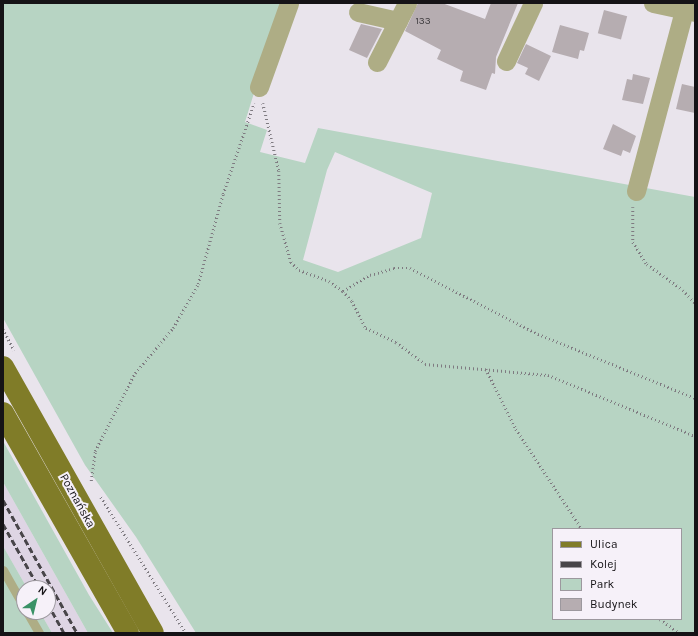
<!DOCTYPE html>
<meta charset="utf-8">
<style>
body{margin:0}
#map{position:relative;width:698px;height:636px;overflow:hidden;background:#e9e4ec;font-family:Karla,sans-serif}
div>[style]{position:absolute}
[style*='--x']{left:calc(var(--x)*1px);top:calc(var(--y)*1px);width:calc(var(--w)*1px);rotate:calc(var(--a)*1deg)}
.built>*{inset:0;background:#ded5e4}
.green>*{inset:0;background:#b7d4c3}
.building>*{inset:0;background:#b6adb1;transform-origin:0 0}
.path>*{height:2.5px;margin-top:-1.25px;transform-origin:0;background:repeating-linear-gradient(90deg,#7f7b81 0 1px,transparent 0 4px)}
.service>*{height:9px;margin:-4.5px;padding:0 4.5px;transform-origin:4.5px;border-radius:4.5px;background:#aead85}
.minor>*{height:19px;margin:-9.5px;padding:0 9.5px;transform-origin:9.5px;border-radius:9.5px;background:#aead85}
.primary>*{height:22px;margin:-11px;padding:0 11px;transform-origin:11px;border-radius:11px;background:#807c28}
.rail>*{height:3px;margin-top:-1.5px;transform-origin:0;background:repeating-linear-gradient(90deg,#484549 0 6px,transparent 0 9px)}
span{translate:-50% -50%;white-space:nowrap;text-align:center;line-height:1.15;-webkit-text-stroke:4px #f6f1f9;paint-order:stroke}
.number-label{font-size:10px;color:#3d3a3d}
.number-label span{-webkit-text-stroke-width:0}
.street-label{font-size:12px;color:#151316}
.frame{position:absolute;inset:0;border:4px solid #151316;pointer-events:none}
.legend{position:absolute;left:552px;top:528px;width:130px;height:92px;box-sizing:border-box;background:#f6f1f9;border:1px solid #9c989e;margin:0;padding:5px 7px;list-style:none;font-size:12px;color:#151316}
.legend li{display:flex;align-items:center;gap:8px;height:20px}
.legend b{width:20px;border:1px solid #9c989e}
.north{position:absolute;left:16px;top:580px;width:40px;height:40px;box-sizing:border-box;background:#f6f1f9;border:1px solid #9c989e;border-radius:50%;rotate:35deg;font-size:11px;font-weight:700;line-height:16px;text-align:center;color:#151316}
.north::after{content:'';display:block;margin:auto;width:14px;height:18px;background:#3a9267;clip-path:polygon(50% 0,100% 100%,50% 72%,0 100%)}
</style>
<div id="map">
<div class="built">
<div style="clip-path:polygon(3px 482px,88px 633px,52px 633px,40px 612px,48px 612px,48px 588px,27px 588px,3px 546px)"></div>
</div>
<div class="green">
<div style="clip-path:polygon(evenodd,3px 3px,282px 3px,245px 122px,267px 130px,260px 152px,305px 163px,318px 128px,695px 197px,695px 633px,196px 633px,136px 537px,85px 465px,3px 318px,3px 3px,335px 152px,432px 193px,421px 238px,338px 272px,303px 260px,327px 170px,335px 152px,3px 3px,553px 529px,681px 529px,681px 619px,553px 619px,553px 529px)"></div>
<div style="clip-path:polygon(3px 441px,89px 595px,113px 633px,88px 633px,3px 482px)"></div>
<div style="clip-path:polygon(3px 546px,27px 588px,24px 588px,24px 612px,40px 612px,52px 633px,3px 633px)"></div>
</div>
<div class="building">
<div style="clip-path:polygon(418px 3px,442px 3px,485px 19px,491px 3px,518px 3px,496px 57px,495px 74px,492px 73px,486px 90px,460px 81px,463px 71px,437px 59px,441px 50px,405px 31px)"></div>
<div style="left:604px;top:10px;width:24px;height:24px;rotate:15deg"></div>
<div style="clip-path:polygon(361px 24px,382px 29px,367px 58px,349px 50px)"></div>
<div style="clip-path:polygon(560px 25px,589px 33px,584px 51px,580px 50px,578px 59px,552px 52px)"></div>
<div style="clip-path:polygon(526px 44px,551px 56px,539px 81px,525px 74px,528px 68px,517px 63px)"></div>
<div style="clip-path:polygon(633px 74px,650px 78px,643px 104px,622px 100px,627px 79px,632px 80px)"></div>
<div style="clip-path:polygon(682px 84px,695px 87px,695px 113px,676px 109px)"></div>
<div style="clip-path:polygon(613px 124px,636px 136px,630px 153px,623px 150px,621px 156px,603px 149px)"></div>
</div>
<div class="path">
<div style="--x:263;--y:103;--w:70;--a:76.8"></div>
<div style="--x:279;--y:171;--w:52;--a:88.9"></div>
<div style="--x:280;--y:223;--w:41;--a:74.2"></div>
<div style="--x:291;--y:262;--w:11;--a:45"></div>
<div style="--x:299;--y:270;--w:32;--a:20"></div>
<div style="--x:329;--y:281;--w:17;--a:36"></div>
<div style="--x:343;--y:291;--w:13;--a:48"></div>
<div style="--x:352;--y:301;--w:30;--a:63"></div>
<div style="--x:366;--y:328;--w:33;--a:25"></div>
<div style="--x:396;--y:342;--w:36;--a:37"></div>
<div style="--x:425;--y:364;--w:123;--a:5.1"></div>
<div style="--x:548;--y:375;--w:159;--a:22.5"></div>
<div style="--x:633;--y:207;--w:35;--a:90"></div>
<div style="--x:633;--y:242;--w:26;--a:58"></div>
<div style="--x:647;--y:264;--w:44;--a:35.8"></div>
<div style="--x:683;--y:290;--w:18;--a:47"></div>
<div style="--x:343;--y:291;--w:31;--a:-31"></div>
<div style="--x:370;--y:275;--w:25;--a:-16"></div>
<div style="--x:394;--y:268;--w:16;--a:0"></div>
<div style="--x:410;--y:268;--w:144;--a:27.3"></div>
<div style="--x:538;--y:334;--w:170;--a:22.2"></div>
<div style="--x:3;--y:329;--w:24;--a:62"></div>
<div style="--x:486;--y:369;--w:67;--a:63.4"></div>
<div style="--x:516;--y:429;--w:120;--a:56.6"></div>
<div style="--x:91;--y:481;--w:30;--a:-82"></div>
<div style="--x:95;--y:451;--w:88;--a:-62.9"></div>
<div style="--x:135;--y:373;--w:59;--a:-49.8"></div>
<div style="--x:173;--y:328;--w:51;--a:-60.4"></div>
<div style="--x:198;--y:284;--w:93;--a:-74.5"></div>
<div style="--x:223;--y:194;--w:96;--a:-71.2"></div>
<div style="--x:101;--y:497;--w:160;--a:58"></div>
<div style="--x:660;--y:619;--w:24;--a:36"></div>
</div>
<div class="service">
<div style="--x:3;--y:570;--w:43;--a:60.4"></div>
<div style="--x:27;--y:612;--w:24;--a:60"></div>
</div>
<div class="minor">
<div style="--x:653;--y:3;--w:43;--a:12.1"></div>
<div style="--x:358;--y:12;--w:41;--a:12.7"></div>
<div style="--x:506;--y:61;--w:64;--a:-65"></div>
<div style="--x:377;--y:62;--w:66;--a:-63"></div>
<div style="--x:259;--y:87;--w:89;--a:-70.3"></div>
<div style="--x:636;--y:191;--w:187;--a:-75.1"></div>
</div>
<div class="primary">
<div style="--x:3;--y:367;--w:305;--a:60.6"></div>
<div style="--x:3;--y:413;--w:253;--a:60.4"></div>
</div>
<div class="rail">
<div style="--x:3;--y:500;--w:152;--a:60.9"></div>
<div style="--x:3;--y:524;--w:73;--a:60.6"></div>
<div style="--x:48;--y:604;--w:33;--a:61"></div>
</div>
<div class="number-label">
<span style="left:423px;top:22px">133</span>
</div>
<div class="street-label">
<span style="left:77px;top:501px;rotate:61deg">Poznańska</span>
</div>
<div class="frame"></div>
<ul class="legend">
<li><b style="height:5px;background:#807c28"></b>Ulica</li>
<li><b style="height:5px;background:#484549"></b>Kolej</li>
<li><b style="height:11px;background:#b7d4c3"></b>Park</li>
<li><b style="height:11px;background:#b6adb1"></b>Budynek</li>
</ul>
<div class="north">N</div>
</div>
